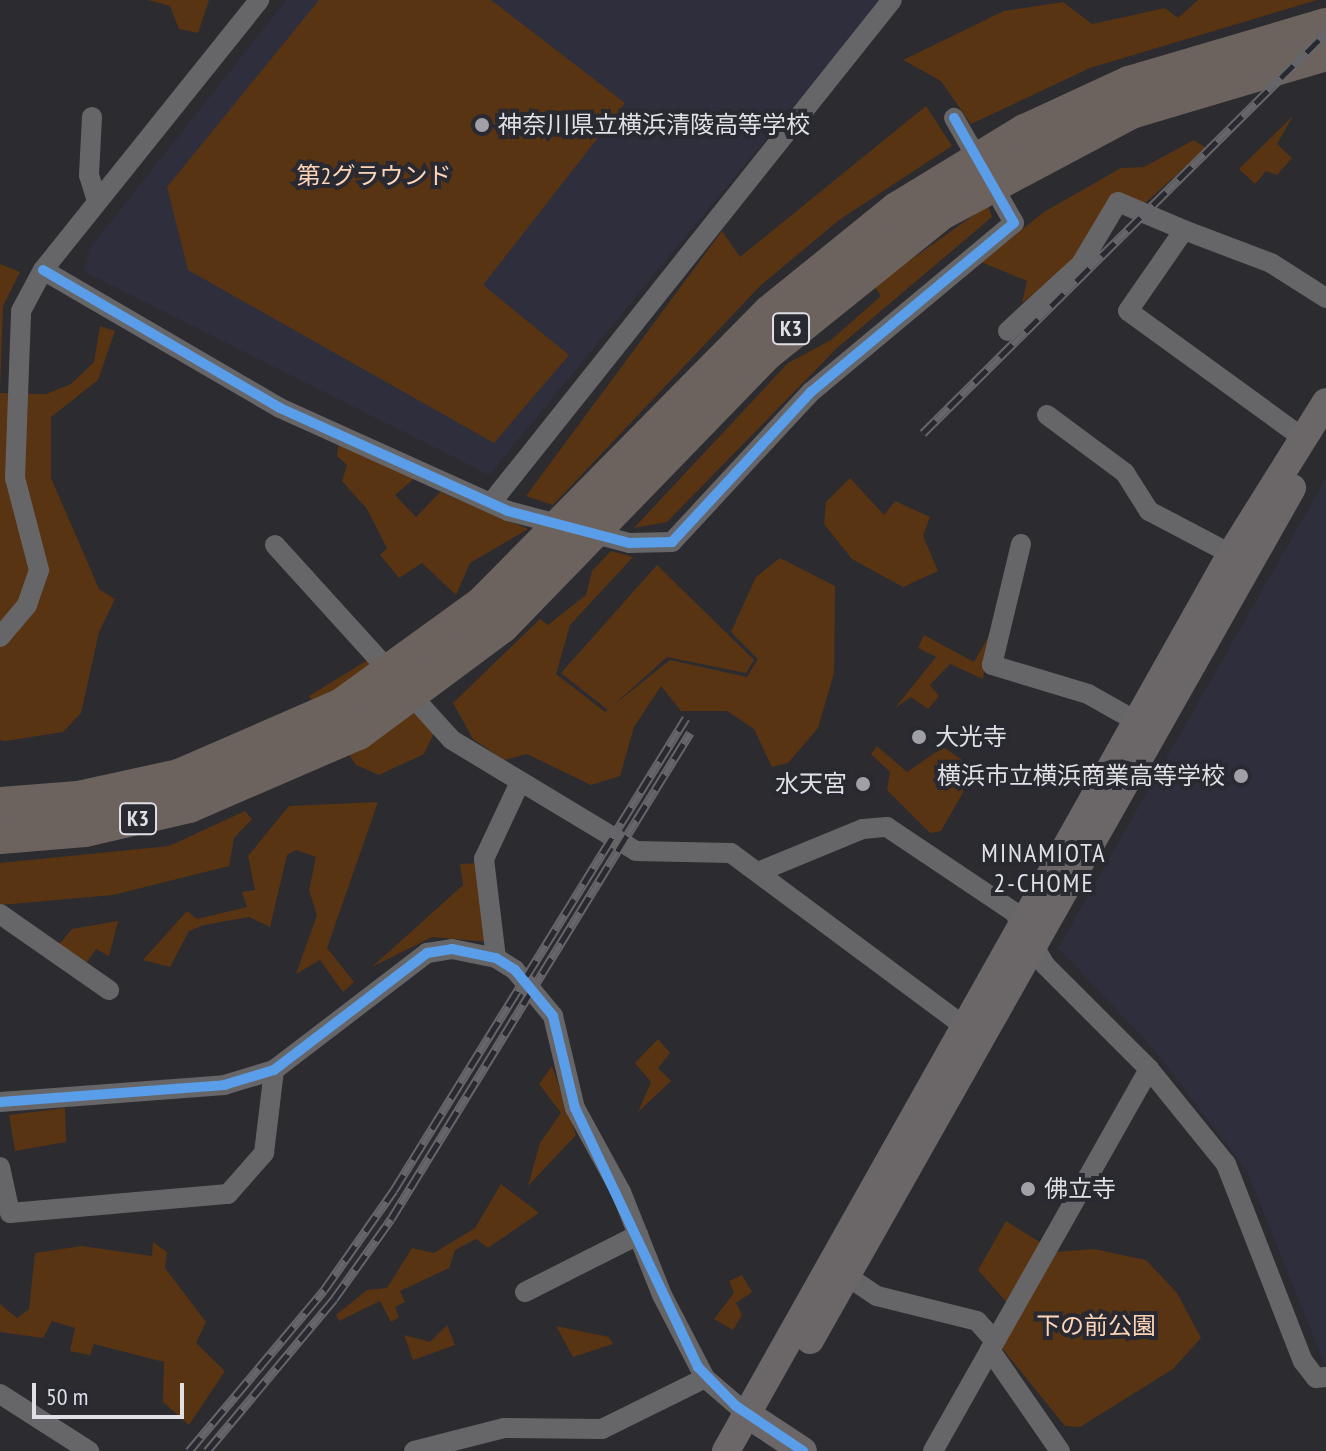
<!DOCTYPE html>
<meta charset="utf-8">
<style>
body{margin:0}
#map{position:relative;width:1326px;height:1451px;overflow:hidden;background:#2b2b30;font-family:"PT Sans Narrow","Noto Sans JP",sans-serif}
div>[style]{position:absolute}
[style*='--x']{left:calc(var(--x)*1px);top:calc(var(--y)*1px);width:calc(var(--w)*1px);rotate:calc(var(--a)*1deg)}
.built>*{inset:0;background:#2e2e3c}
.green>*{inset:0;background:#593413}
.street>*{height:20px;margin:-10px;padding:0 10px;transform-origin:10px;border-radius:10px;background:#666669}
.secondary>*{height:28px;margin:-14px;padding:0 14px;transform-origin:14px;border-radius:14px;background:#6b6769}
.highway>*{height:36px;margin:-18px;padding:0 18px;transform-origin:18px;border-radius:18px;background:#6c635f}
.rail>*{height:9px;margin-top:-4.5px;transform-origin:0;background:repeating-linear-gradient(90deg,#292932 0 18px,#66666a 0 36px);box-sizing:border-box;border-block:2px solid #66666a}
.cycleway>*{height:10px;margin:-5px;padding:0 5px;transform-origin:5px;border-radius:5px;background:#5a9eea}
.dots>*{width:22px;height:22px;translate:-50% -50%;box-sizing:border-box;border:4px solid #292932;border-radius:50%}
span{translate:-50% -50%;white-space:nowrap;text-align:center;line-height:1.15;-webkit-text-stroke:8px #292932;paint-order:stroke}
.shield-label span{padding:2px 6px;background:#292932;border:2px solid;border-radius:6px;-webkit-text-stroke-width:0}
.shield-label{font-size:22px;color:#dfdfe5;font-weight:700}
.poi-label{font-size:24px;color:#dfdfe5}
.left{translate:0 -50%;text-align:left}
.right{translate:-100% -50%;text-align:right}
.park-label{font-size:24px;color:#fcd5b8}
.neighbourhood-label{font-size:26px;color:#dfdfe5;letter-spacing:2px}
.scale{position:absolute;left:32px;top:1383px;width:152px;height:36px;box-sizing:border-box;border:4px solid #dfdfe5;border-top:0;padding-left:10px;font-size:24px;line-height:28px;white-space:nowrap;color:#dfdfe5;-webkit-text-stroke:6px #292932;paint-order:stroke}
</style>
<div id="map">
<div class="built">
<div style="clip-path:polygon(286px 0,881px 0,489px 475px,85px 272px,89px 249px)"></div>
<div style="clip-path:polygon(1326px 478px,1326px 1368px,1247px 1171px,1155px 1051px,1058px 948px)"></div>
</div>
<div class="green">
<div style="clip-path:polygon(148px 0,209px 0,198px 33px,179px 29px,170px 6px)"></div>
<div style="clip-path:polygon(319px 0,491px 0,625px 103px,483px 285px,569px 355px,494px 443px,188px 270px,167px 187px)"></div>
<div style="clip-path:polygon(1198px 0,1317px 0,1090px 68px,971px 124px,941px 81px,903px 60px,1004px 11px,1063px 2px,1092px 24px,1165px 8px,1178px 18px)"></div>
<div style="clip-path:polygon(926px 106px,952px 146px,839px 220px,760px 286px,553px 505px,526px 496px,722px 231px,740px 257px)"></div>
<div style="clip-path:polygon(1293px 116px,1277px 144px,1292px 158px,1277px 175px,1266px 171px,1255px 184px,1239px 169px)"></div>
<div style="clip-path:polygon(1194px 140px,1206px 148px,1143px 205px,1124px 196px,1075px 261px,1022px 303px,1027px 281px,981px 262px,1044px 212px,1121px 168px,1144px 167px)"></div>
<div style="clip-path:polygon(988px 205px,992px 217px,837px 348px,667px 522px,634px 528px,788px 363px,831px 340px,881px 296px,874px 286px)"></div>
<div style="clip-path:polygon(0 264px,20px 272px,3px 306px,0 393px,46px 394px,71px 384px,94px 362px,100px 326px,115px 331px,98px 380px,51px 417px,51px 478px,99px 589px,115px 599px,99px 632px,81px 713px,63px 732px,5px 741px,0 740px)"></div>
<div style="clip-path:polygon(339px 440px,417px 476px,395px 495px,416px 517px,440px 492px,528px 529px,470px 563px,456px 595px,422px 563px,399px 578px,380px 555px,387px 548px,367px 509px,342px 481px,347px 465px,337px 456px)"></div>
<div style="clip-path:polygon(850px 478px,884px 515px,895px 501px,930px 517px,923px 536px,938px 571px,903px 587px,852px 559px,824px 524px,826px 502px)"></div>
<div style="clip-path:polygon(611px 551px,633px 557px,570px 625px,556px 674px,605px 712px,670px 660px,747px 677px,758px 659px,731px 632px,756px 577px,780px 558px,835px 586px,834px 673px,818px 728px,788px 763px,772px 767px,754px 729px,727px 711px,681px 711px,661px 686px,634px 727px,620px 776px,591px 785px,527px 754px,504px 760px,473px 739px,453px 703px,540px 619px,548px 625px,586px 595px,592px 571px)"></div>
<div style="clip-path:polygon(657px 565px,754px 660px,746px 673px,667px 657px,608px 710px,561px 673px)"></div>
<div style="clip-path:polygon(990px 634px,983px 679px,950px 664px,930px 685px,939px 696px,928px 709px,911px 697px,895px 708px,936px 657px,918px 648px,924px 635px,974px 662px)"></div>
<div style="clip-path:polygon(371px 658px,435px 731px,424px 754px,379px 775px,356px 765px,309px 696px)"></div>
<div style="clip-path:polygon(877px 746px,907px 772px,943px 747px,964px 761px,969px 782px,941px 831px,930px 833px,887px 790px,890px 772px,871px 754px)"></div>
<div style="clip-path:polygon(378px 802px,327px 948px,354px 982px,343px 992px,320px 960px,296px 974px,317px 915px,309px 890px,316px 857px,296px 850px,287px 855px,270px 927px,249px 917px,204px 925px,189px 931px,170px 967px,143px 960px,187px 911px,197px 919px,247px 907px,242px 892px,255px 890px,248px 856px,289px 806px)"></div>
<div style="clip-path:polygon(245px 811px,252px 819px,234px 838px,229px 866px,113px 895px,0 905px,0 863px,169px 846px)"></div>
<div style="clip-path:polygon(478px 863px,489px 942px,432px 937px,372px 967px,463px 885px,460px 864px)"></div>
<div style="clip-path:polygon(118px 921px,109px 956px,96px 949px,85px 965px,57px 947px,72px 929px)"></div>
<div style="clip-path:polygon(658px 1039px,670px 1053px,658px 1068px,671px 1081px,638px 1112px,651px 1082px,635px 1063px)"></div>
<div style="clip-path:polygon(552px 1066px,576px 1135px,528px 1186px,540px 1143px,561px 1113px,539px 1084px)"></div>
<div style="clip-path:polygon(65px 1108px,66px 1142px,15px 1151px,9px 1115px)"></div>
<div style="clip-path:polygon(501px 1184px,539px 1213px,488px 1248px,476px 1239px,455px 1250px,449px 1268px,400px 1291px,405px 1302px,395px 1307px,399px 1317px,391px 1322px,380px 1301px,339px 1321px,336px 1315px,367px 1290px,387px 1288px,412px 1248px,434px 1253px,475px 1228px)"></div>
<div style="clip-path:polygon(1006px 1221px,1056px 1252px,1094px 1249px,1146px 1260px,1177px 1293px,1201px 1338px,1173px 1369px,1080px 1427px,1065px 1426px,1001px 1347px,1020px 1317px,978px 1270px)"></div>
<div style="clip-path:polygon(153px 1242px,167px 1252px,165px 1268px,206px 1322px,196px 1343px,225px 1371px,189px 1425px,163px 1402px,164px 1362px,94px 1344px,90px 1355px,70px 1351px,75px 1328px,52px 1321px,43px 1338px,0 1332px,0 1304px,17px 1318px,29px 1309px,35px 1253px,82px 1246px,152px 1256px)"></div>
<div style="clip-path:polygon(742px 1275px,752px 1292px,736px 1303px,742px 1315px,733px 1330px,714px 1319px,734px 1293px,729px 1281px)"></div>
<div style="clip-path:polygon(447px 1325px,455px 1345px,413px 1360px,404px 1335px,430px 1342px)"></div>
<div style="clip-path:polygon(556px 1326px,609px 1337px,613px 1344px,573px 1357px)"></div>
</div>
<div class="street">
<div style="--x:92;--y:117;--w:58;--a:93"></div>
<div style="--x:89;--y:175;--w:28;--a:73"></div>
<div style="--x:43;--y:270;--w:274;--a:30.2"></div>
<div style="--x:280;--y:408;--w:250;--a:24.3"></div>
<div style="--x:508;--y:511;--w:125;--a:14.8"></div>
<div style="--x:629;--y:543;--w:43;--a:-1.3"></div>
<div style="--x:672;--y:542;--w:205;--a:-47.2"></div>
<div style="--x:811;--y:392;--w:264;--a:-39.8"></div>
<div style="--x:1014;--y:223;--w:121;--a:-119.7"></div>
<div style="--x:1008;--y:331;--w:99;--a:-42.5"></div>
<div style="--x:1081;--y:264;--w:72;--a:-59.2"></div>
<div style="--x:1118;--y:202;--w:72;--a:23"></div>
<div style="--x:1047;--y:415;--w:97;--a:36.6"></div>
<div style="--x:1125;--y:473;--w:45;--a:57.7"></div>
<div style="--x:1149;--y:511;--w:93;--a:27.7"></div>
<div style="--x:1303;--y:438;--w:216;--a:-144"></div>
<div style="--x:1128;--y:311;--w:98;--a:-55.3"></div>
<div style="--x:1184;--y:230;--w:93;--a:20.8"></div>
<div style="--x:1271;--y:263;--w:65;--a:32.5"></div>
<div style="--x:491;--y:503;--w:643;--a:-51.44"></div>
<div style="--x:1021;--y:544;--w:124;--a:103.5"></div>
<div style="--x:992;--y:665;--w:100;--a:16.8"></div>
<div style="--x:1088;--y:694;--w:55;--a:29.4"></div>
<div style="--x:275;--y:545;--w:263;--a:47.8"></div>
<div style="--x:452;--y:740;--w:215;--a:31.1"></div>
<div style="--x:636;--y:851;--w:95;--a:1.2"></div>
<div style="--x:731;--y:853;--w:290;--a:36.6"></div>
<div style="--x:0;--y:637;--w:42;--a:-49.8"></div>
<div style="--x:27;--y:605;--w:37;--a:-71"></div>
<div style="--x:39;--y:570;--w:95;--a:-104.6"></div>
<div style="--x:15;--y:478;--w:167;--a:-87.9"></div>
<div style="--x:21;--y:311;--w:47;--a:-61.8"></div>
<div style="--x:43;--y:270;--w:346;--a:-51.3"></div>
<div style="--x:758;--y:872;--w:113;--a:-22.3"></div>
<div style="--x:863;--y:829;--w:24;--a:-5"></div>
<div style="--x:887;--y:827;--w:153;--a:33.8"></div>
<div style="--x:1014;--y:912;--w:61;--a:59.7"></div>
<div style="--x:1045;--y:965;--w:147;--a:45"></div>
<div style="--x:1149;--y:1069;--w:122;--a:51"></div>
<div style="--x:1226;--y:1164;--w:212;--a:68.7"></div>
<div style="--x:1303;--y:1361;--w:21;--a:53"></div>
<div style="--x:1316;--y:1378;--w:10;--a:-6"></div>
<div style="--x:0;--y:914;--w:133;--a:34.9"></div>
<div style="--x:496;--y:958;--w:100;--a:-96.9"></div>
<div style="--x:484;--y:859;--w:85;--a:-64.9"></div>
<div style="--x:0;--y:1102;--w:225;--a:-4.3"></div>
<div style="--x:224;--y:1085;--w:52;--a:-16.7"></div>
<div style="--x:274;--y:1070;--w:193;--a:-37.4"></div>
<div style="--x:427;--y:953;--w:25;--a:-9"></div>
<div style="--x:452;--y:949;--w:45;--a:11.6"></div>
<div style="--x:496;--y:958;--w:22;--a:32"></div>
<div style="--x:515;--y:970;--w:60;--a:50.4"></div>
<div style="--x:553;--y:1016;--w:95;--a:76.6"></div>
<div style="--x:575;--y:1108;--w:96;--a:61.3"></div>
<div style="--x:621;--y:1192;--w:111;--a:68.3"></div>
<div style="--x:662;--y:1295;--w:93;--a:62.6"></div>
<div style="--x:705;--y:1378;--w:55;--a:40.6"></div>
<div style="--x:0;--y:1167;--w:47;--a:77.7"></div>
<div style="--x:10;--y:1213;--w:219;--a:-5"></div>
<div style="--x:228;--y:1194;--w:55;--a:-48.7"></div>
<div style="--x:264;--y:1153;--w:84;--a:-83.1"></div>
<div style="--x:847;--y:1276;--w:36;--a:34"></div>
<div style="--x:877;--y:1296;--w:103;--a:14"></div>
<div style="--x:977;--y:1321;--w:27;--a:48"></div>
<div style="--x:525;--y:1292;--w:127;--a:-26.8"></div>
<div style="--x:990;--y:1350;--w:123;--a:55.3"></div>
<div style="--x:0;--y:1394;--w:106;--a:32.6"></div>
<div style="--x:414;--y:1451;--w:93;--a:-14.3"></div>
<div style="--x:504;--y:1428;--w:98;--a:0.6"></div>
<div style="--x:602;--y:1429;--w:115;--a:-26.3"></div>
<div style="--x:933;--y:1451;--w:439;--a:-60.5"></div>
</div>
<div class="secondary">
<div style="--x:810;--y:1340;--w:979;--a:-60.5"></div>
<div style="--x:747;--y:1414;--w:67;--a:33.5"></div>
<div style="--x:726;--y:1451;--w:1029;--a:-60.62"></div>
<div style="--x:1231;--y:554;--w:179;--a:-58"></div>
</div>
<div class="highway">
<div style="--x:0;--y:805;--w:78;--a:-4.4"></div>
<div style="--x:78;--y:799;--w:103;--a:-12.3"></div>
<div style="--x:179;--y:777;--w:178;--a:-23.5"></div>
<div style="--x:342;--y:706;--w:174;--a:-35.9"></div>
<div style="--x:483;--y:604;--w:409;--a:-45.4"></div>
<div style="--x:770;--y:313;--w:164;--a:-39"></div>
<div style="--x:897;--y:210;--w:150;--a:-31.4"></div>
<div style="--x:1025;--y:132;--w:115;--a:-24.8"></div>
<div style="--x:1129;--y:84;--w:205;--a:-16.4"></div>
<div style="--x:0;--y:836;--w:85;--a:-4.7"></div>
<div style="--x:85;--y:829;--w:107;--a:-13"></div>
<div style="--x:189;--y:805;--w:184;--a:-23.4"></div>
<div style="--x:358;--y:732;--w:179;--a:-36.6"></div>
<div style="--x:502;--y:625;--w:380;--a:-45.9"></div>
<div style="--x:767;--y:352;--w:223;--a:-38.8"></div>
<div style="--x:941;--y:212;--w:215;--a:-28"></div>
<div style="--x:1131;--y:111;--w:203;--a:-16.6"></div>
</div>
<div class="rail">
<div style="--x:923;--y:433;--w:568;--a:-44.79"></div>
<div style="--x:189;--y:1451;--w:210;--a:-50"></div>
<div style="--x:324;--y:1290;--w:122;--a:-55"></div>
<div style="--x:394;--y:1190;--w:555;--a:-58.26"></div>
<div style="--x:207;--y:1451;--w:198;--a:-50.1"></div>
<div style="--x:334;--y:1299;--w:98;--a:-54.5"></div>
<div style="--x:391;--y:1219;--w:571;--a:-58.4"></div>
</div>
<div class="cycleway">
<div style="--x:43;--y:270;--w:274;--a:30.2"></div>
<div style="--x:280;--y:408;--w:250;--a:24.3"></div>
<div style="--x:508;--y:511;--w:125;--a:14.8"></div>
<div style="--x:629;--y:543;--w:43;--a:-1.3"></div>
<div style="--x:672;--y:542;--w:205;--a:-47.2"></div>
<div style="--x:811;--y:392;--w:264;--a:-39.8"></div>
<div style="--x:1014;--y:223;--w:121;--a:-119.7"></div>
<div style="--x:0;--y:1102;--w:225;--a:-4.3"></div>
<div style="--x:224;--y:1085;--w:52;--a:-16.7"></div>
<div style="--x:274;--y:1070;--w:193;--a:-37.4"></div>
<div style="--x:427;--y:953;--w:25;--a:-9"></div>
<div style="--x:452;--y:949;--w:45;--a:11.6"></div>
<div style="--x:496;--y:958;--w:22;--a:32"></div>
<div style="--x:515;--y:970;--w:60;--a:50.4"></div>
<div style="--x:553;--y:1016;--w:95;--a:76.6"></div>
<div style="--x:575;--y:1108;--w:287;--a:64.6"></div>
<div style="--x:698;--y:1367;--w:54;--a:45.7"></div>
<div style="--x:736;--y:1406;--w:81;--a:33.9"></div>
</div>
<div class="dots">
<div style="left:482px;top:125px;background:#a0a0a6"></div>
<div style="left:919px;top:737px;background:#a0a0a6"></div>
<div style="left:1241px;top:776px;background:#a0a0a6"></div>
<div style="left:863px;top:784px;background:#a0a0a6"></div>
<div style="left:1028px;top:1189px;background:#a0a0a6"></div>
</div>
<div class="shield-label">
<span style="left:791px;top:329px">K3</span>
<span style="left:138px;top:819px">K3</span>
</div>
<div class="poi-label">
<span class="left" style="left:498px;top:125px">神奈川県立横浜清陵高等学校</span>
<span class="left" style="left:935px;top:737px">大光寺</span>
<span class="right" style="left:1225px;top:776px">横浜市立横浜商業高等学校</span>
<span class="right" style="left:847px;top:784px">水天宮</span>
<span class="left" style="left:1044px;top:1189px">佛立寺</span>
</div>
<div class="park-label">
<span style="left:374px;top:176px">第2グラウンド</span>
<span style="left:1096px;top:1326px">下の前公園</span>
</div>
<div class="neighbourhood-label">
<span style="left:1044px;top:868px">MINAMIOTA<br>2-CHOME</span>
</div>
<div class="scale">50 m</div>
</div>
